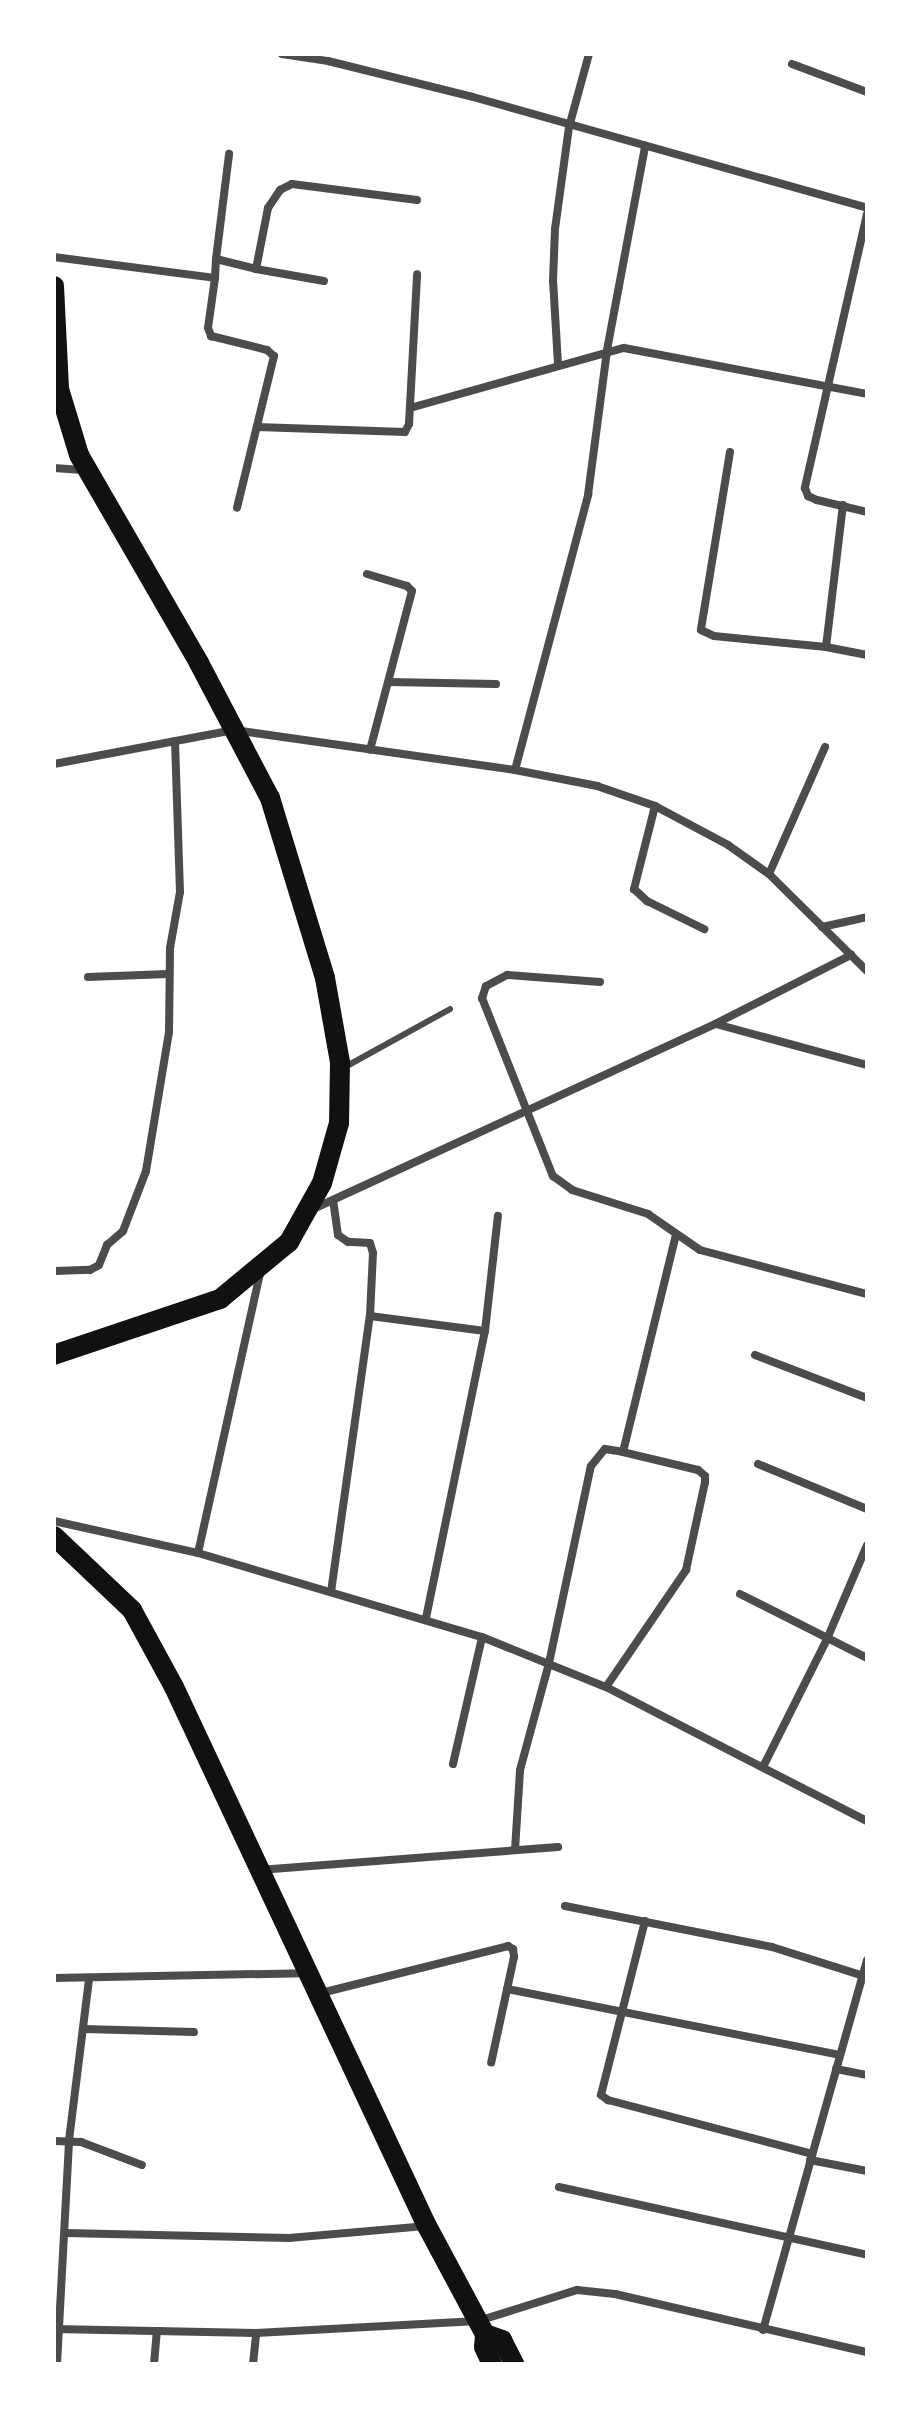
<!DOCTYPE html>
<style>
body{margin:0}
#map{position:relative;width:921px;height:2418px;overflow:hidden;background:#fff;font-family:Overpass,sans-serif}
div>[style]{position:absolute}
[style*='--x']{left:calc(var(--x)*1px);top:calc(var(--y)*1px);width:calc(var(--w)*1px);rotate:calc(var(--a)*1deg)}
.service>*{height:6px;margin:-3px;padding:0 3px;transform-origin:3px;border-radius:3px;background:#4c4c4c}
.minor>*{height:8px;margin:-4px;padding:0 4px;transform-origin:4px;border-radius:4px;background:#4c4c4c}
.trunk>*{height:20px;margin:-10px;padding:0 10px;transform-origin:10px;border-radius:10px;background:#111}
span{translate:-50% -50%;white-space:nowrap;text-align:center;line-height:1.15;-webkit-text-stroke:6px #fff;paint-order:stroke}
.frame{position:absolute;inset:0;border:56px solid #fff;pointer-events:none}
</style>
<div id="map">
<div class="service">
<div style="--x:345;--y:1067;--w:120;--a:-28.9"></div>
</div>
<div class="minor">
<div style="--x:282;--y:54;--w:47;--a:8.7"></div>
<div style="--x:328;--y:61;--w:149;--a:13.9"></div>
<div style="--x:473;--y:97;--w:409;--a:15.7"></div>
<div style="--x:792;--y:64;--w:80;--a:20.5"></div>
<div style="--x:867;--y:214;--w:281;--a:102.8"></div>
<div style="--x:805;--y:488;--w:9;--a:69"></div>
<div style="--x:808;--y:496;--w:10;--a:24"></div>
<div style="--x:817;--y:500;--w:51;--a:13.5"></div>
<div style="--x:54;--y:257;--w:162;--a:7.4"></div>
<div style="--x:215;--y:278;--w:19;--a:-87"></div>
<div style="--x:216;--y:259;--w:41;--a:14"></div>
<div style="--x:256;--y:269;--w:62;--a:-78.9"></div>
<div style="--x:268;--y:208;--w:22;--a:-56"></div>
<div style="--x:280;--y:190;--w:13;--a:-27"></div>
<div style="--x:292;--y:184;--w:126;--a:7.3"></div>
<div style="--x:216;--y:259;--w:106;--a:-82.9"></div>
<div style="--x:256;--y:269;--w:69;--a:10"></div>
<div style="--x:215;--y:278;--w:50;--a:98"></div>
<div style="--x:208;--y:328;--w:9;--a:69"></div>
<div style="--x:211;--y:336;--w:58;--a:14"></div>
<div style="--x:267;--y:350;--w:9;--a:41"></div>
<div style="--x:274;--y:356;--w:156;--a:103.7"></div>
<div style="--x:558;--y:364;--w:83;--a:-93.4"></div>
<div style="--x:553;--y:281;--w:52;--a:-87.8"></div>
<div style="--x:555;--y:229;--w:103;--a:-82.2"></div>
<div style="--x:569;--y:127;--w:76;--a:-74.7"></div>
<div style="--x:410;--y:408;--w:222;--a:-15.7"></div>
<div style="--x:624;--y:348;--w:247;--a:10.7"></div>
<div style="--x:257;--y:427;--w:148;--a:1.9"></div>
<div style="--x:405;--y:432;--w:9;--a:-63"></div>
<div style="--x:409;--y:424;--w:150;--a:-86.9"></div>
<div style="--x:730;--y:452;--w:180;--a:99.3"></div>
<div style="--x:701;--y:630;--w:14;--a:25"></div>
<div style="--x:714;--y:636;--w:113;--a:5.6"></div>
<div style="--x:826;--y:647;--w:42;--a:11"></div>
<div style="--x:54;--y:468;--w:31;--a:4"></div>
<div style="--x:367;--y:574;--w:42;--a:16.7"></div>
<div style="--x:407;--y:586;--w:7;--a:45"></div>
<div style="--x:412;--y:591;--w:164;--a:104.8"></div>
<div style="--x:826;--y:647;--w:143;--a:-83.2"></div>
<div style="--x:389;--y:682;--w:107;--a:1.1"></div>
<div style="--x:54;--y:764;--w:183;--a:-10.7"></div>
<div style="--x:234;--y:730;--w:284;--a:8.1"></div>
<div style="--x:515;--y:770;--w:84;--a:11"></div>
<div style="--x:597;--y:786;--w:61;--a:19"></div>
<div style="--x:655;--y:806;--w:83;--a:28.1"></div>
<div style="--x:728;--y:845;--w:50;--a:35.3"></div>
<div style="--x:769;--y:874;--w:138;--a:44.7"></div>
<div style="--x:515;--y:770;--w:285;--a:-75.1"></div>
<div style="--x:588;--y:495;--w:146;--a:-82.5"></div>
<div style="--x:607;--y:350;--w:208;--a:-79.4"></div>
<div style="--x:655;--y:806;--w:86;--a:104.2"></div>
<div style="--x:634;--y:889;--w:18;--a:43"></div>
<div style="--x:647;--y:901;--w:64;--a:26.2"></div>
<div style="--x:769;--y:874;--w:139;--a:-66.2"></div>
<div style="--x:822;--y:927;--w:46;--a:-12.5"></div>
<div style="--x:88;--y:977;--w:80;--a:-2.1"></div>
<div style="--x:600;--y:982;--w:93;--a:-175.7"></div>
<div style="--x:507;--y:975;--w:24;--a:152"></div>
<div style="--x:486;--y:986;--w:13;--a:108"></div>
<div style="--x:482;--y:998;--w:192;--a:68.3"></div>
<div style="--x:553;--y:1176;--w:24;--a:36"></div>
<div style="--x:572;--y:1190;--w:80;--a:17.5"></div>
<div style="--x:648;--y:1214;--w:63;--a:34.7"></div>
<div style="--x:700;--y:1250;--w:173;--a:14.8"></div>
<div style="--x:716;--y:1024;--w:156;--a:15.2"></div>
<div style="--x:313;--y:1209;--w:443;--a:-24.7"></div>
<div style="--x:715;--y:1024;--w:153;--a:-26.9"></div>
<div style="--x:54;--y:1271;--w:36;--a:-2"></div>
<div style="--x:90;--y:1270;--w:10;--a:-29"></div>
<div style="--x:99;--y:1265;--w:22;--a:-68"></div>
<div style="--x:107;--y:1245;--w:21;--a:-41"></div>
<div style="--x:123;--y:1231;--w:64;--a:-69"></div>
<div style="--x:146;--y:1171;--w:141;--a:-80.6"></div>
<div style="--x:169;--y:1032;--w:84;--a:-89.3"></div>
<div style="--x:170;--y:948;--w:57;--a:-79.9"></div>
<div style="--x:180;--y:892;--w:151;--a:-91.9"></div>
<div style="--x:370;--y:1316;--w:116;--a:7.4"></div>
<div style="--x:755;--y:1355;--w:120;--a:21"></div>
<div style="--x:758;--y:1464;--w:118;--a:22.4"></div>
<div style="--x:54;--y:1521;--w:148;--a:12.5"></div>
<div style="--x:198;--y:1553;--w:296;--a:16.5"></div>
<div style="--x:482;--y:1637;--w:134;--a:22"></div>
<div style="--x:606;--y:1687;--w:293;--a:27.2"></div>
<div style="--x:198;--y:1553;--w:287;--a:-77.5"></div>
<div style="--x:331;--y:1592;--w:279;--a:-82"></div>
<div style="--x:370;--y:1316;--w:63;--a:-87.3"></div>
<div style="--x:373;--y:1253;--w:10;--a:-107"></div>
<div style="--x:370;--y:1243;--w:22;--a:-177"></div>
<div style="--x:348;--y:1242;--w:12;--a:-145"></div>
<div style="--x:338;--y:1235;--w:35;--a:-98"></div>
<div style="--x:740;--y:1594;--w:142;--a:26.7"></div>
<div style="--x:426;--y:1618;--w:293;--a:-78.4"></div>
<div style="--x:485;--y:1331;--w:116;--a:-83.6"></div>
<div style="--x:606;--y:1687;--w:142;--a:-55.6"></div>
<div style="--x:686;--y:1570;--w:90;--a:-77.8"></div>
<div style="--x:705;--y:1482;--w:6;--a:-90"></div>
<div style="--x:705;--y:1476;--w:9;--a:-139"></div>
<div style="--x:698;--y:1470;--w:77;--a:-166.5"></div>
<div style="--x:453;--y:1764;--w:130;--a:-77.1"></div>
<div style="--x:763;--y:1767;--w:143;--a:-63.4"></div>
<div style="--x:827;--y:1639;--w:102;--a:-66.9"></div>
<div style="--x:515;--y:1850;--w:80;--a:-86.4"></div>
<div style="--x:520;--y:1770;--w:111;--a:-74.8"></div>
<div style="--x:549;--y:1663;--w:201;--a:-78"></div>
<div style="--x:591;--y:1466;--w:22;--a:-51"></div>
<div style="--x:605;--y:1449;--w:18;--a:9"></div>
<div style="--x:623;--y:1452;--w:224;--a:-76.3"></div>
<div style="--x:259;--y:1870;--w:300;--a:-4.4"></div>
<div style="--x:565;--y:1906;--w:211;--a:11.2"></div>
<div style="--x:772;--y:1947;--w:100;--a:17.5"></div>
<div style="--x:645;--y:1921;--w:179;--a:104.2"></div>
<div style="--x:601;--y:2095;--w:9;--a:36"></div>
<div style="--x:608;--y:2100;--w:211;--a:14.8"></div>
<div style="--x:54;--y:1978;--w:251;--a:-1.1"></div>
<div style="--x:507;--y:1989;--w:339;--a:11.2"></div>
<div style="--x:317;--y:1994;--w:197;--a:-14.1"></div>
<div style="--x:508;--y:1946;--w:6;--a:31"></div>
<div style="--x:513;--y:1949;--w:8;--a:83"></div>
<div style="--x:514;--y:1957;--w:108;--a:102.2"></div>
<div style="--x:84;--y:2029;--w:110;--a:1.6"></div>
<div style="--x:836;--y:2069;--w:32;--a:11"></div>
<div style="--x:54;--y:2141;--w:27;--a:2"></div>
<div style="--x:81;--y:2142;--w:65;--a:20.7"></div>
<div style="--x:810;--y:2160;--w:58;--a:10.9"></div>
<div style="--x:559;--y:2187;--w:315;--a:12.4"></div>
<div style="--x:65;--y:2233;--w:224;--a:1.3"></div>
<div style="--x:289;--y:2238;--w:139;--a:-5"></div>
<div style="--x:54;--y:2329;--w:202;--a:1.1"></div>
<div style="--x:256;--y:2333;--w:222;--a:-3.1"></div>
<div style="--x:478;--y:2321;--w:104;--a:-17.4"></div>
<div style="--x:577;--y:2290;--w:38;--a:6"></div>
<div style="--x:615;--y:2294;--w:259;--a:13"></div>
<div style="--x:763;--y:2330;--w:384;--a:-74.3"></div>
<div style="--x:57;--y:2364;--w:224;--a:-86.9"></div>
<div style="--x:69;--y:2140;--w:162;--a:-82.9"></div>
<div style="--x:154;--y:2364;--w:33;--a:-85"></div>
<div style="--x:253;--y:2364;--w:31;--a:-84"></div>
</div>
<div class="trunk">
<div style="--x:54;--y:286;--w:103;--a:87.2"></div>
<div style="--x:59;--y:389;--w:69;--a:73.1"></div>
<div style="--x:79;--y:455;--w:240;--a:60"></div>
<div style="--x:199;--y:663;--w:153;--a:62.3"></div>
<div style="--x:270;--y:798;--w:188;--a:73"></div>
<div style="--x:325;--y:978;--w:85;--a:79.9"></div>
<div style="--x:340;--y:1062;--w:61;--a:90.9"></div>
<div style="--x:339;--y:1123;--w:62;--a:105.8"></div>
<div style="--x:322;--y:1183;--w:68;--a:119.2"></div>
<div style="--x:289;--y:1242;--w:89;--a:140.4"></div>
<div style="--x:220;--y:1299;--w:175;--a:161.4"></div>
<div style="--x:54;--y:1536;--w:108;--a:43.5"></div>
<div style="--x:132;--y:1610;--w:88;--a:61.4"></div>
<div style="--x:174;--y:1687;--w:595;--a:64.86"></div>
<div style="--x:427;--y:2226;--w:123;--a:61.8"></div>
<div style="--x:485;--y:2334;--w:13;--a:94"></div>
<div style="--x:484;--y:2347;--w:19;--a:65"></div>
<div style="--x:485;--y:2334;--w:18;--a:19"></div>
<div style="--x:502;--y:2340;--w:27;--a:63"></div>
</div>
<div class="frame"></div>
</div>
